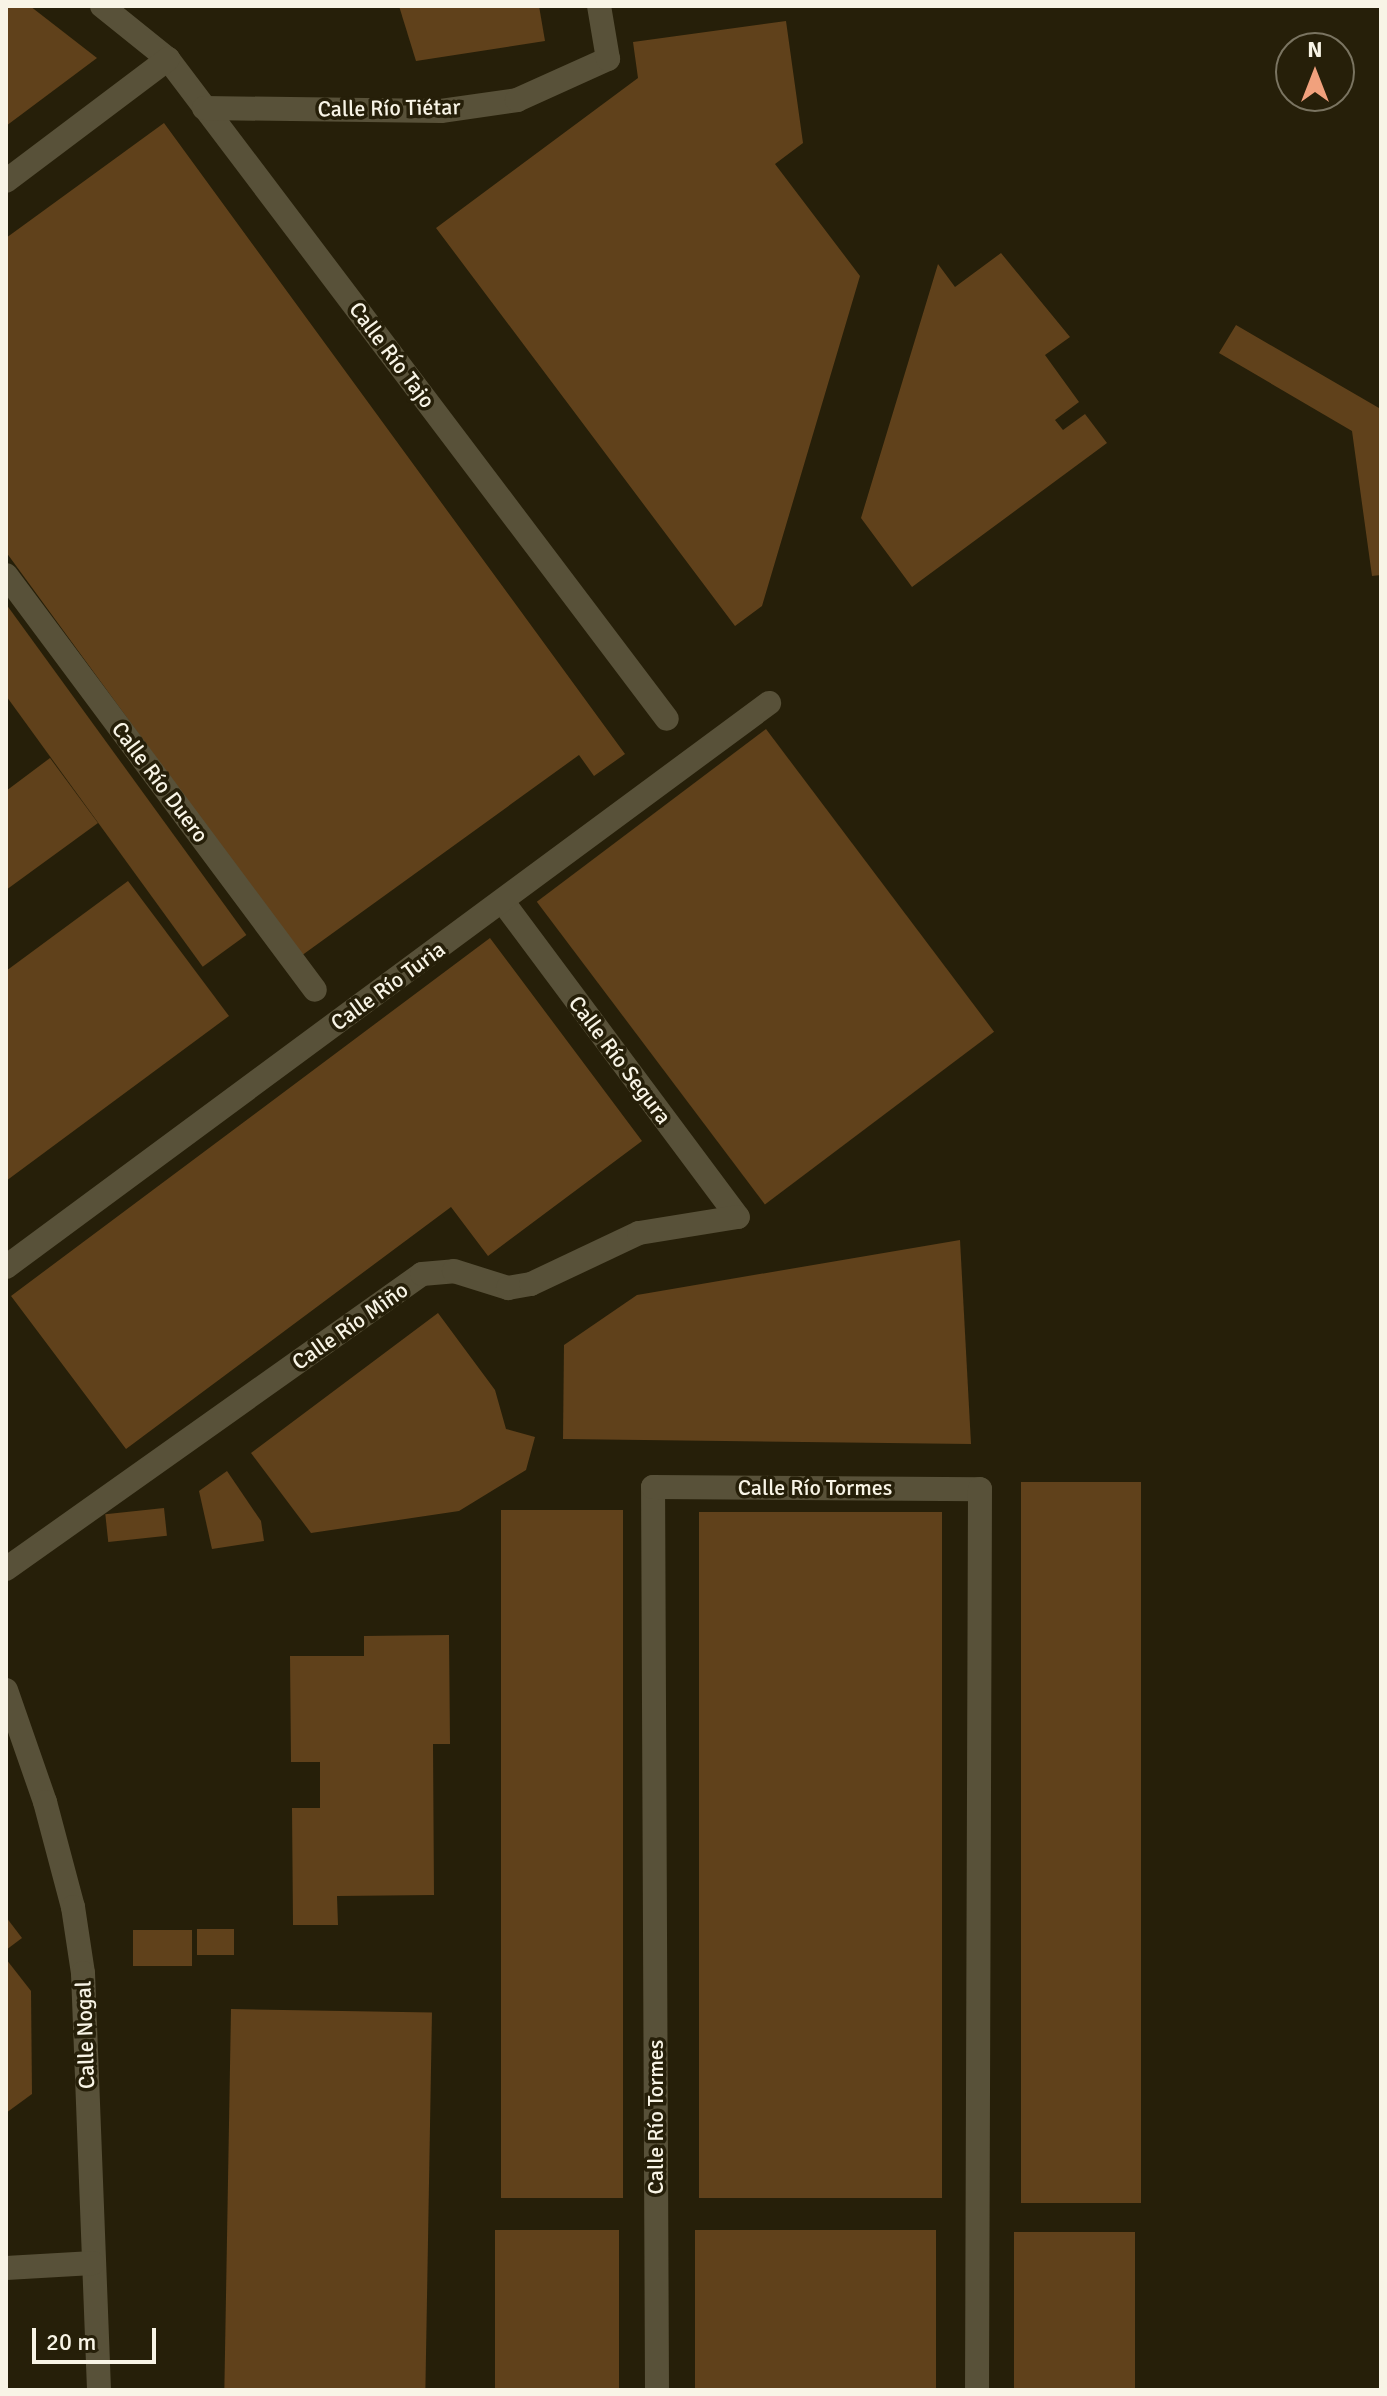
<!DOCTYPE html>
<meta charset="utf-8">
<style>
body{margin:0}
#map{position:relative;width:1387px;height:2396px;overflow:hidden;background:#261f09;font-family:Signika,sans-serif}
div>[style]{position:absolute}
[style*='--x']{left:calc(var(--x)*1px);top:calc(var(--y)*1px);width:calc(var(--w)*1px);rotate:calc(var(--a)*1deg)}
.building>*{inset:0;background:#60411b;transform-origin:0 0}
.street>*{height:24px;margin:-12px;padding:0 12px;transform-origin:12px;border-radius:12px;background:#585139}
span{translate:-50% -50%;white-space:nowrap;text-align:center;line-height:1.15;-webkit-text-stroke:7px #261f09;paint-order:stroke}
.street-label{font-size:22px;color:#f8f4e6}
.frame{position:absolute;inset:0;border:8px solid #f8f4e6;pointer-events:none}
.north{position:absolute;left:1275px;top:32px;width:80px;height:80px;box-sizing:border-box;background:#261f09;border:2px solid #7a7461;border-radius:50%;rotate:0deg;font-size:22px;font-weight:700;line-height:32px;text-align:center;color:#f8f4e6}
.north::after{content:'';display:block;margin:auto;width:28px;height:36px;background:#f1a17d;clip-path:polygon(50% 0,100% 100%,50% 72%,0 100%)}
.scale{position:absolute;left:32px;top:2328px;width:124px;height:36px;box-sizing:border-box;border:4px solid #f8f4e6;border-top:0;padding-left:10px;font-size:24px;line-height:28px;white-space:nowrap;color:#f8f4e6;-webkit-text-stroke:6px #261f09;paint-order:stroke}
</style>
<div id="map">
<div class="building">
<div style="clip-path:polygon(6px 6px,30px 6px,97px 58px,6px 126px)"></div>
<div style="clip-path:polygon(399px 6px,539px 6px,545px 41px,416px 61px)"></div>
<div style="clip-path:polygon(786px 21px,803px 143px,775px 164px,860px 276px,762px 606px,735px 626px,436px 228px,638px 78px,633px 42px)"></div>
<div style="clip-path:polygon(164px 123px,625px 754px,594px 776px,579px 755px,301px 956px,6px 552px,6px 238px)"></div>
<div style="clip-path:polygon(1001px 253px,1070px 337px,1045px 355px,1079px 402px,1055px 420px,1063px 430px,1085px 414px,1107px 443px,912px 587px,861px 518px,938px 264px,955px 287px)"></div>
<div style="clip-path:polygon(1236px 325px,1379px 408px,1381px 575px,1372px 576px,1352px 431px,1219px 353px)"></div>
<div style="left:6px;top:604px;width:409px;height:54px;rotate:54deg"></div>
<div style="left:766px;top:729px;width:379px;height:287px;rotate:53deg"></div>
<div style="clip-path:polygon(50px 758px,98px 823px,6px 890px,6px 791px)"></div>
<div style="clip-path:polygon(128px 881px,229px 1016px,6px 1181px,6px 971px)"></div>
<div style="clip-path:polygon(490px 938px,642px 1141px,488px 1256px,451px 1207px,126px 1449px,11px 1296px)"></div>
<div style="clip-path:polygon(960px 1240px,971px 1444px,563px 1439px,564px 1345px,637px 1295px)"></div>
<div style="clip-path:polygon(438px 1313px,495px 1390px,506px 1429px,535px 1437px,526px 1470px,459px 1511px,311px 1533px,251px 1453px)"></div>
<div style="clip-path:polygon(227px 1471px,261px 1521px,264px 1541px,212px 1549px,199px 1491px)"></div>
<div style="left:1021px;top:1482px;width:120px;height:721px"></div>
<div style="left:164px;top:1508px;width:28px;height:59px;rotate:84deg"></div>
<div style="left:501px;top:1510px;width:122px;height:688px"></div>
<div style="left:699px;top:1512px;width:243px;height:686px"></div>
<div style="clip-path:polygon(449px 1635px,450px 1744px,433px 1744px,434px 1895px,337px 1896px,338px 1925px,293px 1925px,292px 1808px,320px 1808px,320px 1762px,291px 1762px,290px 1656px,364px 1656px,364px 1636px)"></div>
<div style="clip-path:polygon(6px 1917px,22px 1938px,6px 1950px)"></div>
<div style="left:234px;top:1929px;width:26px;height:37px;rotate:90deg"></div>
<div style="left:133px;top:1930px;width:59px;height:36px"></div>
<div style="clip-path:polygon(6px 1959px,31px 1991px,32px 2094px,6px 2113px)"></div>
<div style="left:231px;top:2009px;width:201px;height:381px;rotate:1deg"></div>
<div style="left:495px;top:2230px;width:124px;height:160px"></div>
<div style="left:695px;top:2230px;width:241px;height:160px"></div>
<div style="left:1014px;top:2232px;width:121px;height:158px"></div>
</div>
<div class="street">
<div style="--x:102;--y:6;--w:85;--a:38.8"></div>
<div style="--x:168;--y:59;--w:827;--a:52.91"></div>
<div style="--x:204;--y:108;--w:237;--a:0.7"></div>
<div style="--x:441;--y:111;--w:77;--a:-8.2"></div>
<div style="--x:517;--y:100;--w:100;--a:-24.3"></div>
<div style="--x:608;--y:59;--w:54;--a:-99.6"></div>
<div style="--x:6;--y:181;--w:203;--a:-37"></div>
<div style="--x:6;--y:575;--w:517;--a:53.33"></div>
<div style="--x:503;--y:902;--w:393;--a:53.3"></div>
<div style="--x:6;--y:1267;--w:949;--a:-36.47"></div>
<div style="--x:6;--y:1569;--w:510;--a:-35.34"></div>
<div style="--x:422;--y:1274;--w:32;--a:-5"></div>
<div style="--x:454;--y:1271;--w:57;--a:17.5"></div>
<div style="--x:508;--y:1288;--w:23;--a:-10"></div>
<div style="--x:531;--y:1284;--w:119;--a:-25.3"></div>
<div style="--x:639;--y:1233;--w:100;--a:-9.2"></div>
<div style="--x:6;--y:1690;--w:119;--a:70.8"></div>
<div style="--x:45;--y:1802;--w:109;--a:75.1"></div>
<div style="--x:73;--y:1907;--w:67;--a:81.4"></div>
<div style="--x:83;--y:1973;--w:417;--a:87.8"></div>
<div style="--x:6;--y:2268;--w:87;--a:-3.3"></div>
<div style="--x:657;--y:2390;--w:903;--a:-90.25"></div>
<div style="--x:653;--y:1487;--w:327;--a:0.4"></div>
<div style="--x:980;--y:1489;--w:901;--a:90.19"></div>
</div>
<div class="street-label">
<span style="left:389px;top:108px;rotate:-1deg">Calle Río Tiétar</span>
<span style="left:392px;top:355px;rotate:53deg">Calle Río Tajo</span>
<span style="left:160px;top:782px;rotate:53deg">Calle Río Duero</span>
<span style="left:388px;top:986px;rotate:-36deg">Calle Río Turia</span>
<span style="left:620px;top:1060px;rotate:53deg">Calle Río Segura</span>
<span style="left:350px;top:1326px;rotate:-35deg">Calle Río Miño</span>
<span style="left:815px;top:1488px">Calle Río Tormes</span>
<span style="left:85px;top:2035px;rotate:-92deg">Calle Nogal</span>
<span style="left:656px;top:2117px;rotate:-90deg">Calle Río Tormes</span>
</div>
<div class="frame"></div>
<div class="north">N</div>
<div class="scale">20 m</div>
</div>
